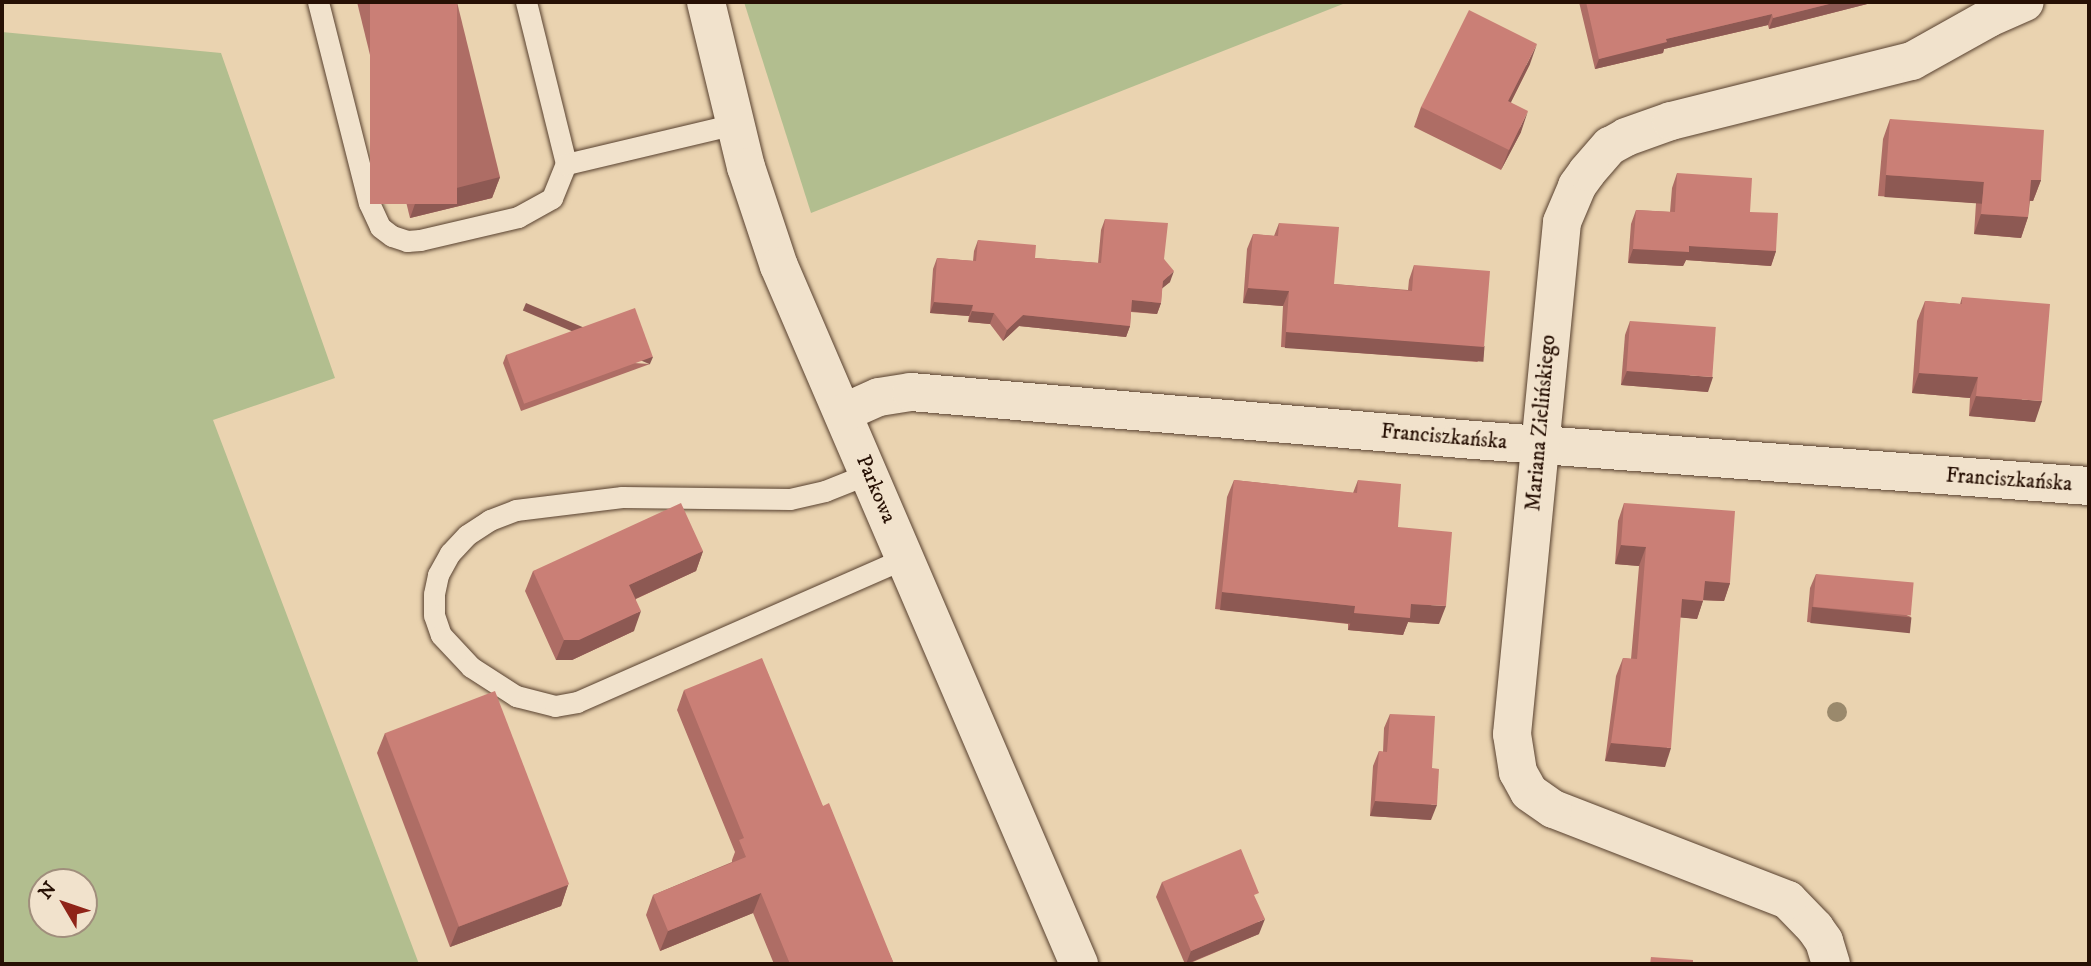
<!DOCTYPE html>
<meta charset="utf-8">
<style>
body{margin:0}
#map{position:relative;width:2091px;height:966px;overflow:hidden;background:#ead3b0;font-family:"IM FELL DW Pica",serif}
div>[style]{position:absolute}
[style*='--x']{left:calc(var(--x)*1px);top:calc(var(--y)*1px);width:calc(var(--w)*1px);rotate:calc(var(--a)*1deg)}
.green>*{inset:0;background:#b2be8f}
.roads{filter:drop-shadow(0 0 2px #58412f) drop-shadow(0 0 2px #58412f)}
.lane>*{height:21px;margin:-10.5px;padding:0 10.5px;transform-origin:10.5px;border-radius:10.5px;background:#f1e2cc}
.street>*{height:38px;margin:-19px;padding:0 19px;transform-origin:19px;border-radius:19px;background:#f1e2cc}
.trees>*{width:20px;height:20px;margin:-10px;border-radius:50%;background:#9a896c}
.wall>*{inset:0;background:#ae6d65}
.shaded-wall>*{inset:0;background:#8d5953;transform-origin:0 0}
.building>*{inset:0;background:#ca7f76;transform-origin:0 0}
span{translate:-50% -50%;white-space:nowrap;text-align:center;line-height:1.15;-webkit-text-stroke:5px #f1e2cc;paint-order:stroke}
.street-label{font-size:21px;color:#271004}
.frame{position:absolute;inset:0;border:4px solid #271004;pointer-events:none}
.north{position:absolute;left:28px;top:868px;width:70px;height:70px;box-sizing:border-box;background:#f1e2cc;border:2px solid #a08e7c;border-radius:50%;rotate:309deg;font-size:19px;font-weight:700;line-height:28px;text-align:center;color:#271004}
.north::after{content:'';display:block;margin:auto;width:24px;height:32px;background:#8f2418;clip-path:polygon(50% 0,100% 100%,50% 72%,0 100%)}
</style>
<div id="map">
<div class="green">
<div style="clip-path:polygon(744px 2px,1348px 2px,811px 213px)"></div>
<div style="clip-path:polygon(evenodd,2px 32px,221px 53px,335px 378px,213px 420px,419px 964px,2px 964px,2px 32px,42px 882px,84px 882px,84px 924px,42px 924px,42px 882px)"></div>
</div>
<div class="roads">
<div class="lane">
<div style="--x:318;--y:2;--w:207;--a:75.8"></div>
<div style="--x:369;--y:203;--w:26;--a:65"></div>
<div style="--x:380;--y:227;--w:15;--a:37"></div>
<div style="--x:392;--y:236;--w:16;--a:18"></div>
<div style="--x:407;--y:241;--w:13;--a:-4"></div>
<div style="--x:420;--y:240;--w:101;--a:-13.2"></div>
<div style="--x:518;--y:217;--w:39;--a:-29"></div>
<div style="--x:552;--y:198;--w:37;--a:-68"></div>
<div style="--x:526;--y:2;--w:167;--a:76.1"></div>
<div style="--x:566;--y:164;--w:174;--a:-13.3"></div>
<div style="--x:870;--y:473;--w:48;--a:158.2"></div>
<div style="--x:825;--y:491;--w:36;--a:167"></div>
<div style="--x:790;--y:499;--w:168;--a:-179.3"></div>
<div style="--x:622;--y:497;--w:107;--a:173"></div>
<div style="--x:516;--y:510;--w:28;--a:159"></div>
<div style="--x:490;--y:520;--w:27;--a:147"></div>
<div style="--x:467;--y:535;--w:25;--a:133"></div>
<div style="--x:450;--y:553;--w:25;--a:119"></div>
<div style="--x:438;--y:575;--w:19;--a:102"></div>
<div style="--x:434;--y:594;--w:21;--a:90"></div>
<div style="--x:434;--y:615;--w:21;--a:71"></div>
<div style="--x:441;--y:635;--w:44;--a:46.8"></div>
<div style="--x:471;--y:667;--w:54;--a:32.8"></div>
<div style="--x:516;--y:696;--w:40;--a:14.4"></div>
<div style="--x:555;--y:706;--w:22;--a:-10"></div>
<div style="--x:577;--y:702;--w:358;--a:-23.7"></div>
</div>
<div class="street">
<div style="--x:706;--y:2;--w:170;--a:76.4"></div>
<div style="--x:746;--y:167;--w:104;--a:71.6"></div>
<div style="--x:779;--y:266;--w:760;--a:66.74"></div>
<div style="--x:845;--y:412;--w:37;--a:-24"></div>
<div style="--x:879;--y:397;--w:32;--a:-9"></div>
<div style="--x:911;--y:392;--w:552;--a:4.88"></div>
<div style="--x:1461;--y:439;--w:630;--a:4.28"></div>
<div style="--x:1831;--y:964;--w:24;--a:-107"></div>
<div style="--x:1824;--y:941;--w:16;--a:-125"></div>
<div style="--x:1815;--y:928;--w:39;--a:-134"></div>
<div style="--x:1788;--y:900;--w:252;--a:-158.8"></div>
<div style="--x:1553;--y:809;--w:29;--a:-145"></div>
<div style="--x:1529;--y:792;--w:23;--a:-119"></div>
<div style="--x:1518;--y:772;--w:38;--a:-99"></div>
<div style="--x:1512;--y:734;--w:514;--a:-84.42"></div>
<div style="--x:1562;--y:222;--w:39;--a:-67"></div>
<div style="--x:1577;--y:186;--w:17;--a:-54"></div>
<div style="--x:1587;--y:172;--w:35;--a:-49"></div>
<div style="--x:1610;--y:146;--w:18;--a:-29"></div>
<div style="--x:1626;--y:137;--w:48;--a:-19.6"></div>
<div style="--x:1671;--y:121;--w:248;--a:-14"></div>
<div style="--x:1912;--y:61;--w:88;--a:-29.2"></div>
<div style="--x:1989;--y:18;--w:39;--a:-24"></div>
</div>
</div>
<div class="trees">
<div style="left:1837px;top:712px"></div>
</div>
<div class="wall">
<div style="clip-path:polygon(357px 2px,457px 2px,500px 177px,492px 198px,410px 218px)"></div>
<div style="clip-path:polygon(1579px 2px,1875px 2px,1769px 29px,1768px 25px,1664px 49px,1663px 53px,1595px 69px)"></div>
<div style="clip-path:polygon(1530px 64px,1511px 102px,1521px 132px,1501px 170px,1414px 127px,1421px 107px)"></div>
<div style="clip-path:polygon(1890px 119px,2041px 180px,2033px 201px,2030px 201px,2028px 217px,2021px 238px,1974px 234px,1976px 203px,1878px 196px,1883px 139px)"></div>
<div style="clip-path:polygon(1677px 173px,1750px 212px,1776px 251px,1771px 266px,1686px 260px,1683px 266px,1628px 263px,1631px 224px,1636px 210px,1670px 212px,1672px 188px)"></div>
<div style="clip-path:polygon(1105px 219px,1164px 259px,1170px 282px,1162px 288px,1161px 303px,1157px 314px,1131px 312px,1130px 326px,1126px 337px,1019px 326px,1003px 341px,990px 324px,968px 322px,969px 316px,930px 313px,933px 269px,937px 258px,973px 261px,974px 251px,978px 240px,1035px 258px,1098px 263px,1101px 230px)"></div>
<div style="clip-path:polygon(1279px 223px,1334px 284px,1408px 290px,1409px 280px,1414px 265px,1478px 362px,1281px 347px,1283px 306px,1243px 303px,1247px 249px,1253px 234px,1274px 236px)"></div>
<div style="clip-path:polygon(1962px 297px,2035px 422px,1969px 416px,1970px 398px,1912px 393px,1917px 321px,1925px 301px,1960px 304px)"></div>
<div style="clip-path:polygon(1630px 321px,1708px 392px,1621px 385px,1625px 335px)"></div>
<div style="clip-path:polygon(506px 355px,650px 364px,521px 411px,503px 363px)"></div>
<div style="clip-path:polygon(1234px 480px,1353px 493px,1358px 480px,1398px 527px,1439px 624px,1408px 622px,1403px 635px,1348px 630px,1348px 624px,1215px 609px,1227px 497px)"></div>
<div style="clip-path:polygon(1624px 503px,1730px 583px,1724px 601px,1703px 600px,1697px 619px,1680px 617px,1665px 767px,1605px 761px,1616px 676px,1623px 658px,1631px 659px,1639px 566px,1615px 564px,1618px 521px)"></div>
<div style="clip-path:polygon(703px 551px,696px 571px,636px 599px,634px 631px,572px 660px,556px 660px,525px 591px,533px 571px)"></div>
<div style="clip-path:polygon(1816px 574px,1911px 617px,1906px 631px,1807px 622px,1810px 588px)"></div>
<div style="clip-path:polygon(684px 690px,823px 806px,894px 964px,774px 964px,753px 913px,660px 951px,646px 915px,653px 895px,732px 862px,732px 860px,735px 852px,677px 710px)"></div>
<div style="clip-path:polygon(1390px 714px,1432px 768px,1431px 820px,1370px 816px,1373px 766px,1379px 751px,1383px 752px,1384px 728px)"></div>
<div style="clip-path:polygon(385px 733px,568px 885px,561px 906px,450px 947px,377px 753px)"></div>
<div style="clip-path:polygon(1162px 882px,1256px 901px,1259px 934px,1188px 964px,1185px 964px,1156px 897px)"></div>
</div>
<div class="shaded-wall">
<div style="clip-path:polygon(1837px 2px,1875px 2px,1769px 29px,1773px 18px)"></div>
<div style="clip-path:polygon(1772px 14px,1768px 25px,1664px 49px,1663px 53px,1595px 69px,1599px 59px,1666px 39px)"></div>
<div style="clip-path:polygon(1537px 44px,1530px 64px,1501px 122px,1508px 101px)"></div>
<div style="clip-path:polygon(1528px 111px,1521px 132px,1501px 170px,1509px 150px)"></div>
<div style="left:1886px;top:175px;width:98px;height:22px;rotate:4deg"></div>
<div style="clip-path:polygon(500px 177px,492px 198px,410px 218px,417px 198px)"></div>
<div style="clip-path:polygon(2031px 180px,2041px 180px,2033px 201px,2024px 200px)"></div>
<div style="clip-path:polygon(1981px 214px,2028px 217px,2021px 238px,1974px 234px)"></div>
<div style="clip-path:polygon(1689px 246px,1776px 251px,1771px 266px,1686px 260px,1683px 266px,1628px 263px,1633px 249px)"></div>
<div style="clip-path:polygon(1174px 271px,1170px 282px,1159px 291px,1163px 281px)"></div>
<div style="clip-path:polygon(1248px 288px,1289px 291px,1283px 306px,1243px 303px)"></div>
<div style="clip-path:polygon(1132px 300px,1161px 303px,1157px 314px,1128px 311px)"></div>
<div style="clip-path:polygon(934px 302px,973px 305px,969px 316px,930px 313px)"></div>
<div style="clip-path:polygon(972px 311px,994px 313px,990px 324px,968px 322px)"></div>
<div style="clip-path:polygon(1023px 315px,1130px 326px,1126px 337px,1019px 326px,1003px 341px,1007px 330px)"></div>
<div style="left:1286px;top:332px;width:199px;height:16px;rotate:4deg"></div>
<div style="left:653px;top:357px;width:8px;height:138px;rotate:113deg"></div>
<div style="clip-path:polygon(1627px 371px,1713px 377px,1708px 392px,1621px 385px)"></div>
<div style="clip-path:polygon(1919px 373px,1978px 377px,1970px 398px,1912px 393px)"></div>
<div style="clip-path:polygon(1976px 396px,2042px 401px,2035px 422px,1969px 416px)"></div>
<div style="clip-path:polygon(1621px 545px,1646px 547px,1639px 566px,1615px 564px)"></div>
<div style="clip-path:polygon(703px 551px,696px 571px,622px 605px,629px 585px)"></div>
<div style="clip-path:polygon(1705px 581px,1730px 583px,1724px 601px,1698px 600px)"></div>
<div style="left:1222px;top:592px;width:134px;height:18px;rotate:6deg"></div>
<div style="clip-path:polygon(1682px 599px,1703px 601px,1697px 619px,1675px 617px)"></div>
<div style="clip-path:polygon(1411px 604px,1446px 606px,1439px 624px,1408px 622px,1403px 635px,1348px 630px,1354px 613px)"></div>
<div style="left:1812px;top:607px;width:100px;height:16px;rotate:6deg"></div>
<div style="clip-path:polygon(641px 611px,634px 631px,572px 660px,556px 660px,564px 640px)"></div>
<div style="clip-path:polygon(1611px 743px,1671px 748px,1665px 767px,1605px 761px)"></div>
<div style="clip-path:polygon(1375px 801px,1437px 805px,1431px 820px,1370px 816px)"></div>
<div style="clip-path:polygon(568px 885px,561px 906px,450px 947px,458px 927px)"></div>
<div style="clip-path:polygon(761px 893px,753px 913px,660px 951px,668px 931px)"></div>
<div style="clip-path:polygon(1265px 919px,1259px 934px,1186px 964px,1191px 951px)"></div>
</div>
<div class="building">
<div style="left:370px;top:2px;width:87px;height:202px"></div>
<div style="clip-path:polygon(1586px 2px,1837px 2px,1773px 18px,1772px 14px,1666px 39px,1667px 42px,1599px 59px)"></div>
<div style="clip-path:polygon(1469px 10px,1537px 44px,1508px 101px,1528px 111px,1509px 150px,1421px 107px)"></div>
<div style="clip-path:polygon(1890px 119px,2044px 130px,2041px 180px,2031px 180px,2028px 217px,1981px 214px,1984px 182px,1886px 175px)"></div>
<div style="clip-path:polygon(1677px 173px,1752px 178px,1750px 212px,1778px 213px,1776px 251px,1689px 246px,1689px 252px,1633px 249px,1636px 210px,1675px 212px)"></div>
<div style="clip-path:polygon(1105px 219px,1168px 223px,1164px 259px,1174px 271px,1163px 281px,1161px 303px,1132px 300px,1130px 326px,1023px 315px,1007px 330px,994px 313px,972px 311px,973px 305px,934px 302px,937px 258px,976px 261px,978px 240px,1036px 245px,1035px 258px,1101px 263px)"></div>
<div style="clip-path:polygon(1279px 223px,1339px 227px,1334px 284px,1412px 291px,1414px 265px,1490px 271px,1484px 347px,1286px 332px,1289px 291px,1248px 288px,1253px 234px,1278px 236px)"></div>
<div style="clip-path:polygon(1962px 297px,2050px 304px,2042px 401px,1976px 396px,1978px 377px,1919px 373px,1925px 301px,1962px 304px)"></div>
<div style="left:635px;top:308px;width:52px;height:137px;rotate:70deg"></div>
<div style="left:1630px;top:321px;width:86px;height:50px;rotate:4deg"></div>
<div style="clip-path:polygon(1234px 480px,1357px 493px,1358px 480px,1401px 484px,1398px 527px,1452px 532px,1446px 606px,1411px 604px,1410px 618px,1354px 613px,1355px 606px,1222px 592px)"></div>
<div style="clip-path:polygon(681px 503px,703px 551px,629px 585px,641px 611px,579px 640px,564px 640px,533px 571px)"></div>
<div style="clip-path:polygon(1624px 503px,1735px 511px,1730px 583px,1705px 581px,1703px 601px,1682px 599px,1671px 748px,1611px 743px,1623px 658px,1637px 659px,1646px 547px,1621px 545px)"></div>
<div style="left:1816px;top:574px;width:98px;height:33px;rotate:5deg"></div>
<div style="clip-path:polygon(762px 658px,823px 806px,829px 803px,894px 964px,790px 964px,761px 893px,668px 931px,653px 895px,746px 857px,739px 840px,744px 838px,684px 690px)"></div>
<div style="left:495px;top:691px;width:207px;height:118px;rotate:69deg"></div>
<div style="clip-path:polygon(1390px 714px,1435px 716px,1432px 768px,1439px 769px,1437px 805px,1375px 801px,1379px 751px,1387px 752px)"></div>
<div style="clip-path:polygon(1241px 849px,1259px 893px,1254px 895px,1265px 919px,1191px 951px,1162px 882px)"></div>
<div style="clip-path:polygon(1651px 957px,1693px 960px,1693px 964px,1650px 964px)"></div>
</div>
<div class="street-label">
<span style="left:1541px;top:423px;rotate:-85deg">Mariana Zielińskiego</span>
<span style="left:1444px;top:437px;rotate:5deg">Franciszkańska</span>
<span style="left:2009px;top:480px;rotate:4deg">Franciszkańska</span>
<span style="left:876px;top:489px;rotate:67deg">Parkowa</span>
</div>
<div class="frame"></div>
<div class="north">N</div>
</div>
